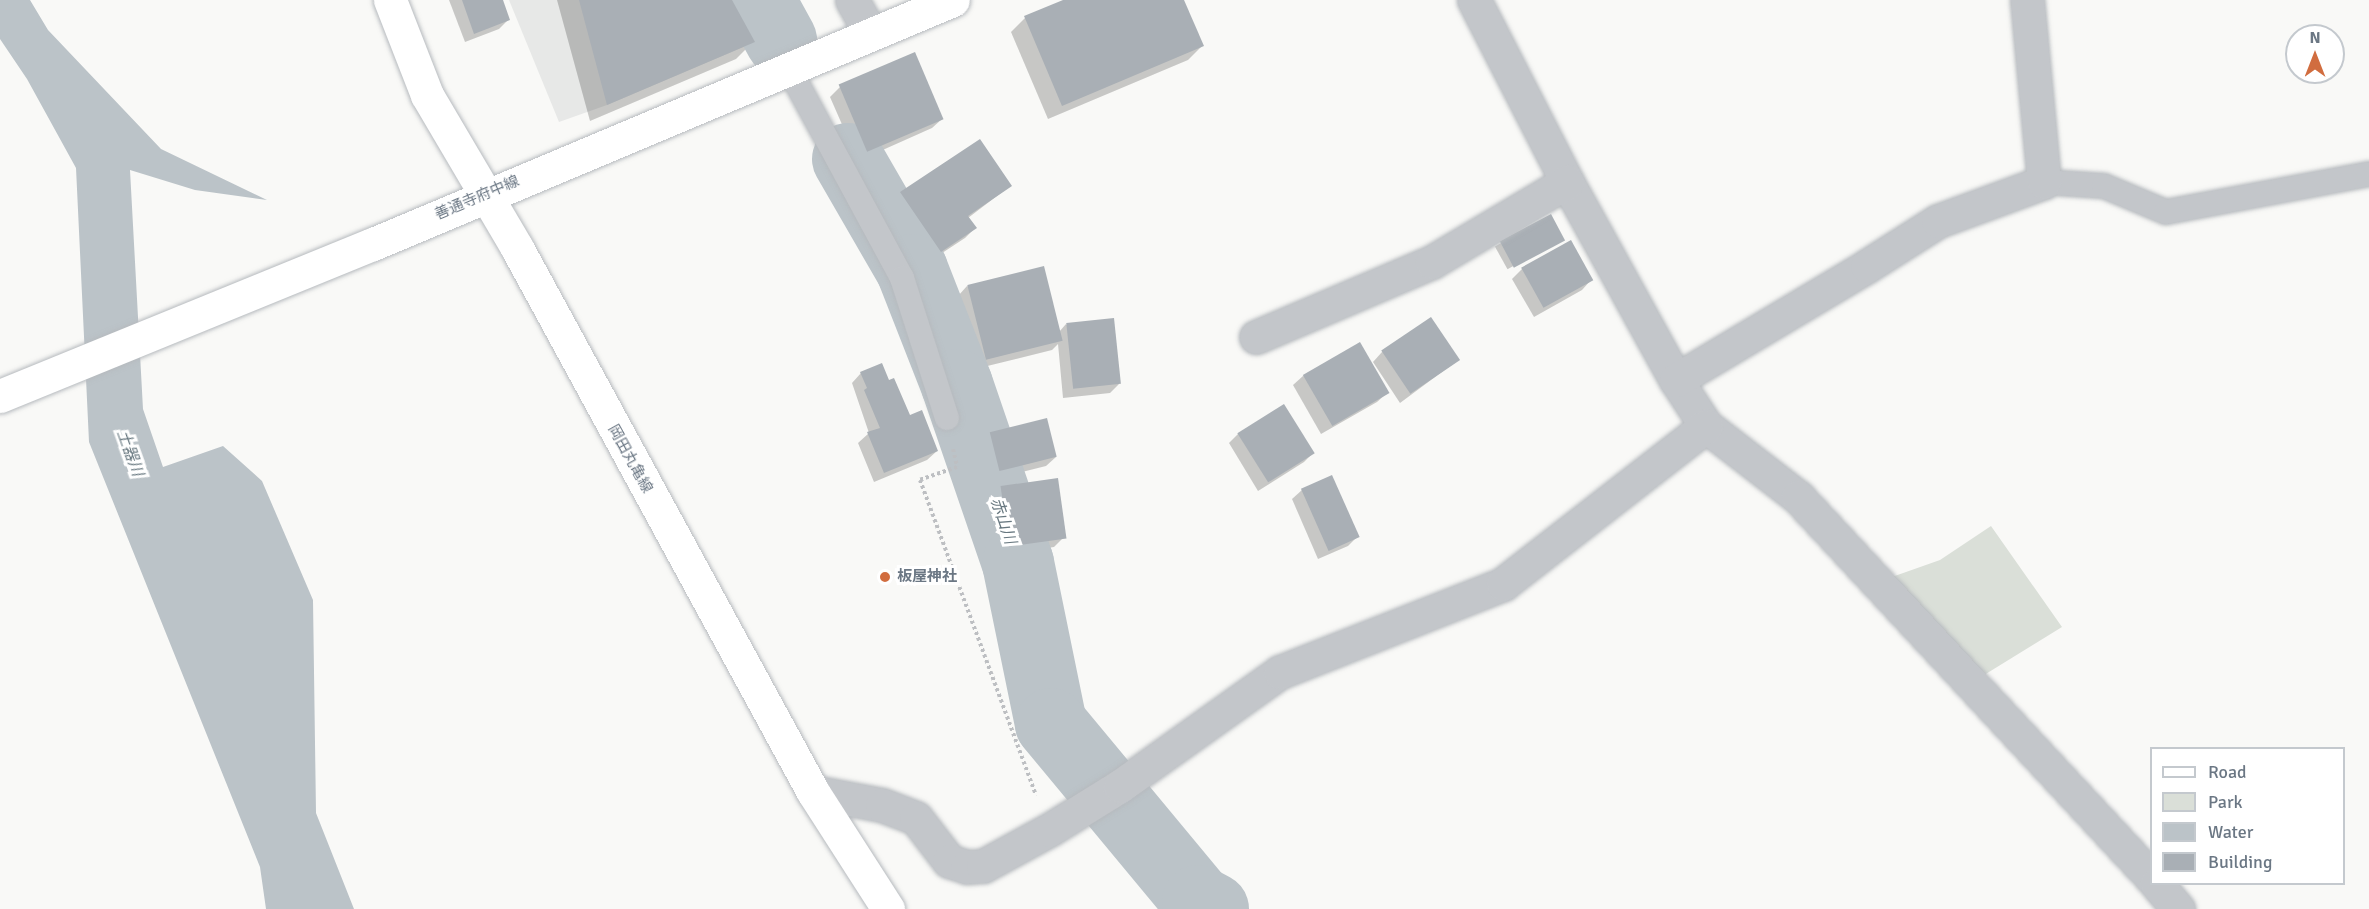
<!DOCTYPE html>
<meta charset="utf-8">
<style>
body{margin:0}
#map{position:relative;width:2369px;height:909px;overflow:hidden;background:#f9f9f7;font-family:Signika,"Noto Sans JP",sans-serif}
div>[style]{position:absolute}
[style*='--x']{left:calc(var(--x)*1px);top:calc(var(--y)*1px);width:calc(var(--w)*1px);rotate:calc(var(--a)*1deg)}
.built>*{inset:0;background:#e7e8e7}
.green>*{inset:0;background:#dadfd8}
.water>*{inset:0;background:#bbc3c8}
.shadow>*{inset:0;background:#0003;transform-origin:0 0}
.river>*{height:72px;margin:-36px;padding:0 36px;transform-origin:36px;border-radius:36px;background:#bbc3c8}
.building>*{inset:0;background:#a9afb5;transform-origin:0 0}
.path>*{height:4px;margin-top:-2px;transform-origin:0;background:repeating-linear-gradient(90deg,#bdbfc2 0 3px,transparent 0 6px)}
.roads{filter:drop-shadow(0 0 2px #b6babe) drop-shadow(0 0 2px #b6babe)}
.lane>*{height:24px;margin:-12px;padding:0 12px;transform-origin:12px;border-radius:12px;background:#c3c6ca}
.street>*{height:33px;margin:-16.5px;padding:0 16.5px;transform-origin:16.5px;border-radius:16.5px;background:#c3c6ca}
.secondary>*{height:33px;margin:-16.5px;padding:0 16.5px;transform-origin:16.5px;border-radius:16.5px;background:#fff}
.primary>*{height:33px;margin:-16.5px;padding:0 16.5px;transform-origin:16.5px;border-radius:16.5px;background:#fff}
.dots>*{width:16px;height:16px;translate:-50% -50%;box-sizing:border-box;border:3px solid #fff;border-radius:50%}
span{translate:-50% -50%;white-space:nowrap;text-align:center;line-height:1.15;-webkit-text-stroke:6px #fff;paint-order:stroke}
.street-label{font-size:15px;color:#6b7784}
.poi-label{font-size:15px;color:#6b7784;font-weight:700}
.left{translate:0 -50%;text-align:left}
.water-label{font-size:16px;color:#67777f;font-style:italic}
.legend{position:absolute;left:2150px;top:747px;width:195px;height:138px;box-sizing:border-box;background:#fff;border:2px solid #c4c9ce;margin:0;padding:8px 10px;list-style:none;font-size:18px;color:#6b7784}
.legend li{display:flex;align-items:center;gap:12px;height:30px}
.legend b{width:30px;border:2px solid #c4c9ce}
.north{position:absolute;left:2285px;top:24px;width:60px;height:60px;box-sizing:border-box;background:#fff;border:2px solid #c4c9ce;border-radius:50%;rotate:0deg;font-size:16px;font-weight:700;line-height:24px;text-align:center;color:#6b7784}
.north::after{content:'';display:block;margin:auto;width:21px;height:27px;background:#d16d3f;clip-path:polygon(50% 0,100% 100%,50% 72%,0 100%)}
</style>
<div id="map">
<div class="built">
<div style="clip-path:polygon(509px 0,732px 0,755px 42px,607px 105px,559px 122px)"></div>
</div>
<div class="green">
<div style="clip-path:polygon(1991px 526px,2062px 627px,1976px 680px,1889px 578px,1940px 560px)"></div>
</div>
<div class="water">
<div style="clip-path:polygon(0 0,30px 0,48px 30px,161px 149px,267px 200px,195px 190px,130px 170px,143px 409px,163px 467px,223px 446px,262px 481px,313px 600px,316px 813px,354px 909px,266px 909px,260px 867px,89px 442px,76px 168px,27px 79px,0 39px)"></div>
</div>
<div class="shadow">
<div style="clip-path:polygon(449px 0,501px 0,509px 19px,499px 29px,465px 42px)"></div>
<div style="clip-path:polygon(557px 0,731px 0,753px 42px,736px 59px,590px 121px)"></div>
<div style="clip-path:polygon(759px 0,782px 0,765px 10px)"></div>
<div style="clip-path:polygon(1066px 0,1182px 0,1202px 46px,1188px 60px,1048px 119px,1011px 32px,1025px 18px)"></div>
<div style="clip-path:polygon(840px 87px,942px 119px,932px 128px,858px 161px,830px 97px)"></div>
<div style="clip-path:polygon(1010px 186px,968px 218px,975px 228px,965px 238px,930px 261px,892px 203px,901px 194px)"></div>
<div style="left:1550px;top:216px;width:26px;height:63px;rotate:61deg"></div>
<div style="clip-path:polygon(1522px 269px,1591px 280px,1582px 290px,1534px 317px,1512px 279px)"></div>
<div style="clip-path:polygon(967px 286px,1059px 332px,1066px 324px,1119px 384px,1110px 393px,1063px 398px,1058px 344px,1052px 350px,975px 369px,958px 296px)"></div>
<div style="clip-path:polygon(1382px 352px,1458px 360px,1400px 403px,1373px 362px)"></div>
<div style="clip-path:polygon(861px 373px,888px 382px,909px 417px,937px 451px,927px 460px,874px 482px,858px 443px,869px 433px,852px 383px)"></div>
<div style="clip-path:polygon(1303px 376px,1387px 393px,1377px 402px,1321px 434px,1293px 385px)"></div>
<div style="clip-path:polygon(991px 434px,1056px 457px,1046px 466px,990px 480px,981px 444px)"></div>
<div style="clip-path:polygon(1238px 434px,1313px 453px,1304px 462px,1258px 491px,1229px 443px)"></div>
<div style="clip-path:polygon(1002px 487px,1064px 537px,1054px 547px,1000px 555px,992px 497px)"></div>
<div style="clip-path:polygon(1302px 490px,1357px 537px,1348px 546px,1318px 559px,1292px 499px)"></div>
</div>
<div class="river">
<div style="--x:759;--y:0;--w:46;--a:61.2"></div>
<div style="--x:848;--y:159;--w:128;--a:60"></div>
<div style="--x:912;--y:270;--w:123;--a:68.6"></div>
<div style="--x:957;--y:385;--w:188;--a:71.1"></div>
<div style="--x:1018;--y:563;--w:164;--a:78.4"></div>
<div style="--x:1051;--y:724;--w:230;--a:50.3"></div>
<div style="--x:1198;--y:901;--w:17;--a:28"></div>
</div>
<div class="building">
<div style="clip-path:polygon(462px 0,503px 0,510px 20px,474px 34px)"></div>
<div style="clip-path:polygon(579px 0,732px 0,755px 42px,607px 105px)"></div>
<div style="clip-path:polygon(1063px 0,1184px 0,1204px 46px,1062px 106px,1024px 16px)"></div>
<div style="left:915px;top:52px;width:73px;height:83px;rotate:67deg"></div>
<div style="clip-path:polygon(980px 139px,1012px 186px,968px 216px,977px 228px,941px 252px,900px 192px)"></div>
<div style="left:1551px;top:214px;width:30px;height:58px;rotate:62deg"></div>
<div style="left:1571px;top:240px;width:46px;height:57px;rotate:61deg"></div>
<div style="left:1044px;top:266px;width:77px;height:79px;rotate:76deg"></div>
<div style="left:1431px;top:317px;width:52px;height:60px;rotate:56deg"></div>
<div style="left:1114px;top:318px;width:66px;height:48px;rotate:84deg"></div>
<div style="left:1360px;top:342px;width:59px;height:66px;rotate:60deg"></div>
<div style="clip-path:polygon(882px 363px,889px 380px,894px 378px,910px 415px,922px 410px,938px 451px,884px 473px,867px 432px,880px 428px,864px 390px,867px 388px,860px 372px)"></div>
<div style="left:1284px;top:404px;width:58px;height:55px;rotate:58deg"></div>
<div style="left:1047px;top:418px;width:40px;height:59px;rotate:76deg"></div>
<div style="left:1332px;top:475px;width:68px;height:34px;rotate:66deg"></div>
<div style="left:1058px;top:478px;width:61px;height:58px;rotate:82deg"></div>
</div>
<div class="path">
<div style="--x:953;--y:449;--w:18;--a:77"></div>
<div style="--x:957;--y:467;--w:39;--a:161"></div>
<div style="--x:920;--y:480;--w:336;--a:69.8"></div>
</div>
<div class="roads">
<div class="lane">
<div style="--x:789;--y:69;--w:238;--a:61.6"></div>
<div style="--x:902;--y:278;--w:147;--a:72.2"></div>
<div style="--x:2044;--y:182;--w:60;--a:3.8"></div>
<div style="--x:2104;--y:186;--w:67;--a:22.8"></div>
<div style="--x:2166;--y:212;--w:207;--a:-10.6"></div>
</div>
<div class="street">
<div style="--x:852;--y:0;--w:39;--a:61"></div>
<div style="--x:1474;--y:0;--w:204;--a:62.9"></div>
<div style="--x:1567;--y:182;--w:226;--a:61.2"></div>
<div style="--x:1676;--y:380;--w:55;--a:56.9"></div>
<div style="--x:1706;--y:426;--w:116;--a:37.7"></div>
<div style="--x:1798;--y:497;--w:520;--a:47.1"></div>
<div style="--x:1256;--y:337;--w:191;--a:-23.1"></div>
<div style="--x:1432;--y:262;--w:157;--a:-30.7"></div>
<div style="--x:1676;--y:380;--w:222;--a:-30.8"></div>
<div style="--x:1867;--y:266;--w:84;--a:-32.4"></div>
<div style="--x:1938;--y:221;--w:113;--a:-20.2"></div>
<div style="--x:2044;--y:182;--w:183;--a:-95.3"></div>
<div style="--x:813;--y:792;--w:70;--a:10.7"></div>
<div style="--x:882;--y:805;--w:36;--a:21"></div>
<div style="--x:916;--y:818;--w:54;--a:52.5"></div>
<div style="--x:949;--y:861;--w:19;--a:18"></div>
<div style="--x:967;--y:867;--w:16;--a:-4"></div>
<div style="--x:983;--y:866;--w:75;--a:-28.6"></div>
<div style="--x:1049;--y:830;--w:84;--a:-31.8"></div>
<div style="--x:1120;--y:786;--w:196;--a:-35.5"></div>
<div style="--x:1280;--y:672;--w:240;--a:-21.5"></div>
<div style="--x:1503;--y:584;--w:257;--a:-37.9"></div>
<div style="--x:2157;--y:884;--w:33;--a:50"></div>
</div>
<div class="secondary">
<div style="--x:390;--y:0;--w:102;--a:68.7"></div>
<div style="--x:427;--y:95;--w:178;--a:59.5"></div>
<div style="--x:517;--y:248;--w:619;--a:61.45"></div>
<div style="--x:813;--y:792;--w:139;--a:57.3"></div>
</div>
<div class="primary">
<div style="--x:0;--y:396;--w:403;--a:-22.2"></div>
<div style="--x:373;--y:244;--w:629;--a:-22.82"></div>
</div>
</div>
<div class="dots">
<div style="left:885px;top:577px;background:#d16d3f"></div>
</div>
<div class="street-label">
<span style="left:477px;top:198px;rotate:-23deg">善通寺府中線</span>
<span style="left:630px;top:459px;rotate:61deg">岡田丸亀線</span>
</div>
<div class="poi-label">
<span class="left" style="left:897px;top:577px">板屋神社</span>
</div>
<div class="water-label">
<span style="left:130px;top:453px;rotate:70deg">土器川</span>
<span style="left:1003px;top:521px;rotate:71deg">赤山川</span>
</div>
<ul class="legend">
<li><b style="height:8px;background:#fff"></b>Road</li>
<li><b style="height:16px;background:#dadfd8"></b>Park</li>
<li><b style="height:16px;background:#bbc3c8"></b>Water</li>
<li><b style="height:16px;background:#a9afb5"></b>Building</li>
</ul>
<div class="north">N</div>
</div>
